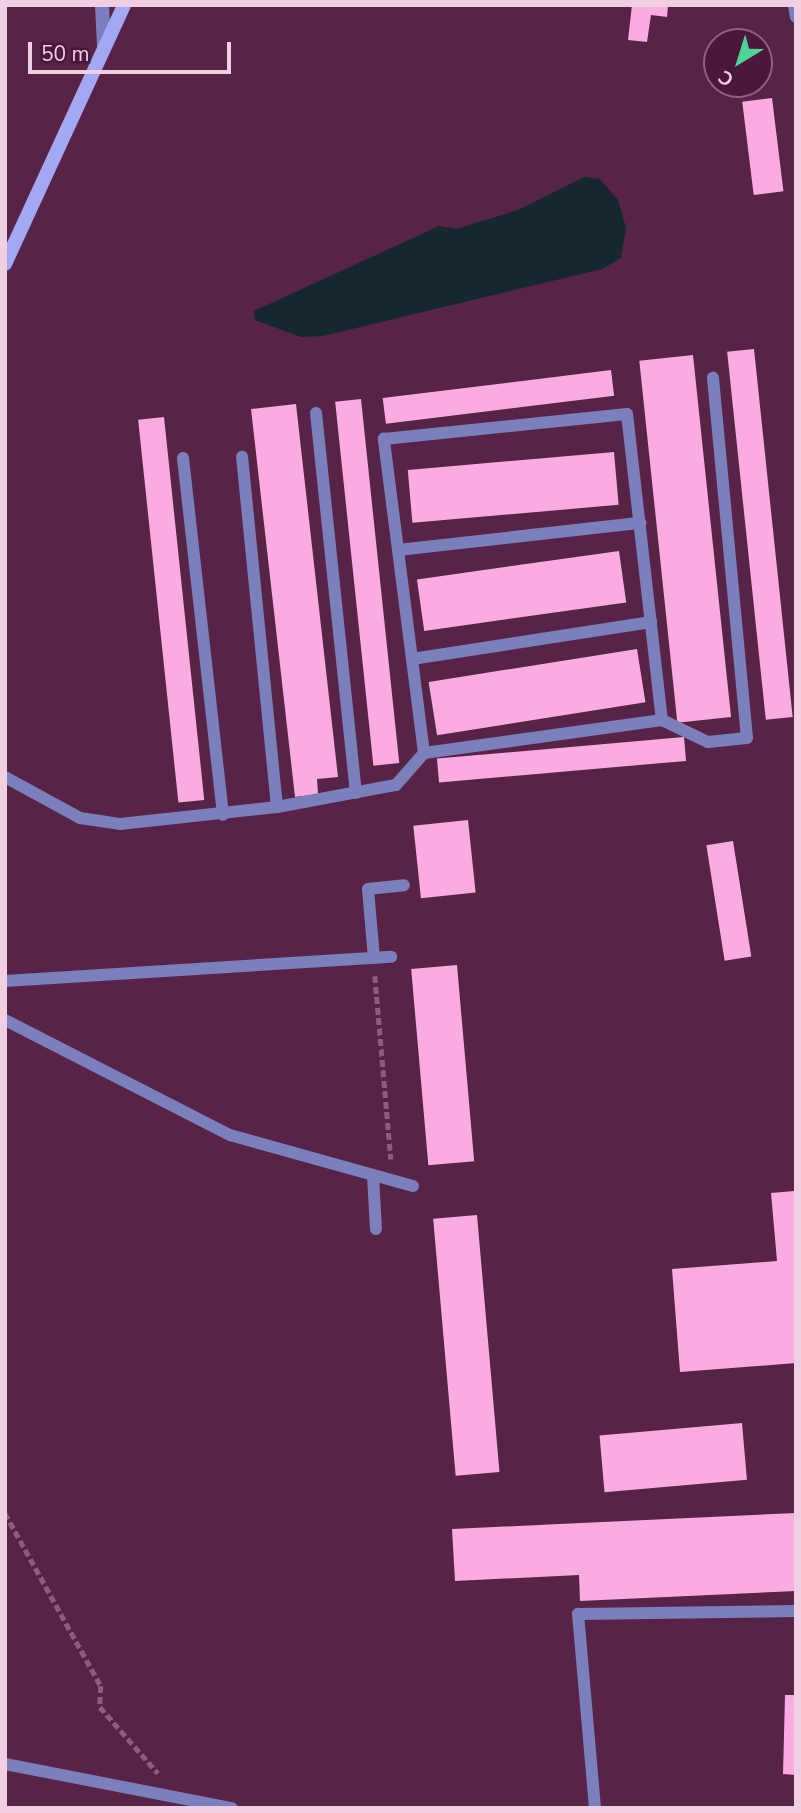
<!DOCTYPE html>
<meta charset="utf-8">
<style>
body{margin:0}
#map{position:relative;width:801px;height:1813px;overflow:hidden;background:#572347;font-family:"Nunito Sans",sans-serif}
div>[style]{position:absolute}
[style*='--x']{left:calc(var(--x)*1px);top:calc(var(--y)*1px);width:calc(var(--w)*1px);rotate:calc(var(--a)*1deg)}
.water>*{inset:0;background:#15282f}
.building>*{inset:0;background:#faabdf;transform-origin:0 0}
.path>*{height:4.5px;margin-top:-2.25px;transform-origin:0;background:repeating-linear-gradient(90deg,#8c5e7d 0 7px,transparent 0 10.5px)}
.service>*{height:12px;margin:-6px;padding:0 6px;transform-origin:6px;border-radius:6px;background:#7b7fbb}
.tertiary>*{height:14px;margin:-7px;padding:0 7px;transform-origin:7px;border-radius:7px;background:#7b7fbb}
.secondary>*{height:14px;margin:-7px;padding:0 7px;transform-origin:7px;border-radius:7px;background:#a3a8f4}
span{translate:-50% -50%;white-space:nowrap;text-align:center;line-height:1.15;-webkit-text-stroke:7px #4b183c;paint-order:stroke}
.frame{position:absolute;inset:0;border:7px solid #f0cfe3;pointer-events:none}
.north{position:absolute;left:703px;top:28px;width:70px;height:70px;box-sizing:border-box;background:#4b183c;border:2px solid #8d617f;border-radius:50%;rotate:218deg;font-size:19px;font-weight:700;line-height:28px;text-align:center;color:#f0cfe3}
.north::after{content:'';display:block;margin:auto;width:24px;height:32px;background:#50d398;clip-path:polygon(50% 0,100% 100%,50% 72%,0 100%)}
.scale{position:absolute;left:28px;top:42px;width:203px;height:32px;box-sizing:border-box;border:4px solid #f0cfe3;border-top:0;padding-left:9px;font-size:21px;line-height:24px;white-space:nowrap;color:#f0cfe3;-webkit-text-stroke:5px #4b183c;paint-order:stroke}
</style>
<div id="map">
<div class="water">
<div style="clip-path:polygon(584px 177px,600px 179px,618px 200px,626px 228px,621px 258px,602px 269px,323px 336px,301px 337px,255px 320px,254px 311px,439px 226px,456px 229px,518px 210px)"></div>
</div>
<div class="building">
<div style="clip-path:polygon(632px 5px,668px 5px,667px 17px,651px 15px,647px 42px,628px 40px)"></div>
<div style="left:772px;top:98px;width:94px;height:30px;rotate:83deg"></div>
<div style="left:754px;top:349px;width:370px;height:27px;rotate:84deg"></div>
<div style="left:693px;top:355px;width:364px;height:54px;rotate:84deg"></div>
<div style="left:611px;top:370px;width:26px;height:230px;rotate:83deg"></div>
<div style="left:361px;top:399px;width:366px;height:26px;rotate:84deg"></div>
<div style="clip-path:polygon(296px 404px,338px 777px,317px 779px,318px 794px,295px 797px,251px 409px)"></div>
<div style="left:164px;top:417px;width:385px;height:26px;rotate:84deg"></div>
<div style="left:614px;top:452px;width:53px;height:207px;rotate:85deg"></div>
<div style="left:619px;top:551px;width:52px;height:204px;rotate:82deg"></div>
<div style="left:637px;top:649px;width:54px;height:211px;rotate:81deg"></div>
<div style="left:684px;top:737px;width:24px;height:248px;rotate:85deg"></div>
<div style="left:468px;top:820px;width:73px;height:55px;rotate:84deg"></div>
<div style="left:733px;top:841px;width:117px;height:27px;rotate:81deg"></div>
<div style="left:457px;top:965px;width:197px;height:46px;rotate:85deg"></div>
<div style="clip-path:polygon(794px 1191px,796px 1363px,680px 1372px,672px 1269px,777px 1261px,771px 1193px)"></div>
<div style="left:477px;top:1215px;width:258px;height:44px;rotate:85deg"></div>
<div style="left:742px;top:1423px;width:57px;height:143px;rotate:85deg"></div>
<div style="clip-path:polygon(796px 1513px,796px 1591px,580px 1601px,579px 1575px,455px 1581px,452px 1529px)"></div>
<div style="clip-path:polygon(785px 1695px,796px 1695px,796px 1775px,783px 1774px)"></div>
</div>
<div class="path">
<div style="--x:375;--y:976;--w:184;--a:85"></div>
<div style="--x:5;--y:1513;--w:198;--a:61"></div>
<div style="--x:101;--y:1686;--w:21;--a:93"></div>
<div style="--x:100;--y:1707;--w:88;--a:48.7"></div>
</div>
<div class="service">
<div style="--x:794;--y:5;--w:12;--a:81"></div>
<div style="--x:316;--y:413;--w:382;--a:84"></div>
<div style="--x:183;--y:458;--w:359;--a:83.6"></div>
<div style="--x:398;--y:550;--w:244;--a:-6.4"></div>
<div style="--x:412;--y:659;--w:242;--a:-8.8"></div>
<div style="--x:662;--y:720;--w:51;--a:25.6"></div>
<div style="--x:708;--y:742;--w:39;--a:-6"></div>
<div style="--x:747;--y:738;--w:362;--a:-95.4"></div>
<div style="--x:5;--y:777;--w:85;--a:28.7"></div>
<div style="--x:80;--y:818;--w:40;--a:8.5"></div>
<div style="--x:120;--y:824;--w:158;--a:-6.2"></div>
<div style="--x:277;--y:807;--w:352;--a:-95.7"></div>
<div style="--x:277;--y:807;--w:121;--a:-10.5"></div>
<div style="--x:396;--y:785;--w:43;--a:-48.8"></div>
<div style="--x:424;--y:753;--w:317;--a:-97.3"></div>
<div style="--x:384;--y:439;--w:244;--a:-5.9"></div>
<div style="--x:627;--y:414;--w:308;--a:83.5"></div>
<div style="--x:662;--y:720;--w:240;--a:172.1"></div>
<div style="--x:374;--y:958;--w:69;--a:-95"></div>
<div style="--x:368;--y:889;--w:36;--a:-6"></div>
<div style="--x:5;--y:981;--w:387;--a:-3.6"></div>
<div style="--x:5;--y:1020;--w:253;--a:27.1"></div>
<div style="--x:230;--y:1135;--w:190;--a:15.6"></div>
<div style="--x:373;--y:1176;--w:53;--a:86.8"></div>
<div style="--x:5;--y:1764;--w:231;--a:11"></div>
<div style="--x:595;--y:1808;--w:195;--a:-95"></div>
<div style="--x:578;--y:1614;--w:218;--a:-0.8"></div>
</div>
<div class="tertiary">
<div style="--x:102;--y:5;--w:41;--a:87.2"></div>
</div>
<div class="secondary">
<div style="--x:5;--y:264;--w:285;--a:-65.3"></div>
</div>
<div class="frame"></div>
<div class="north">С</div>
<div class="scale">50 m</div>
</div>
